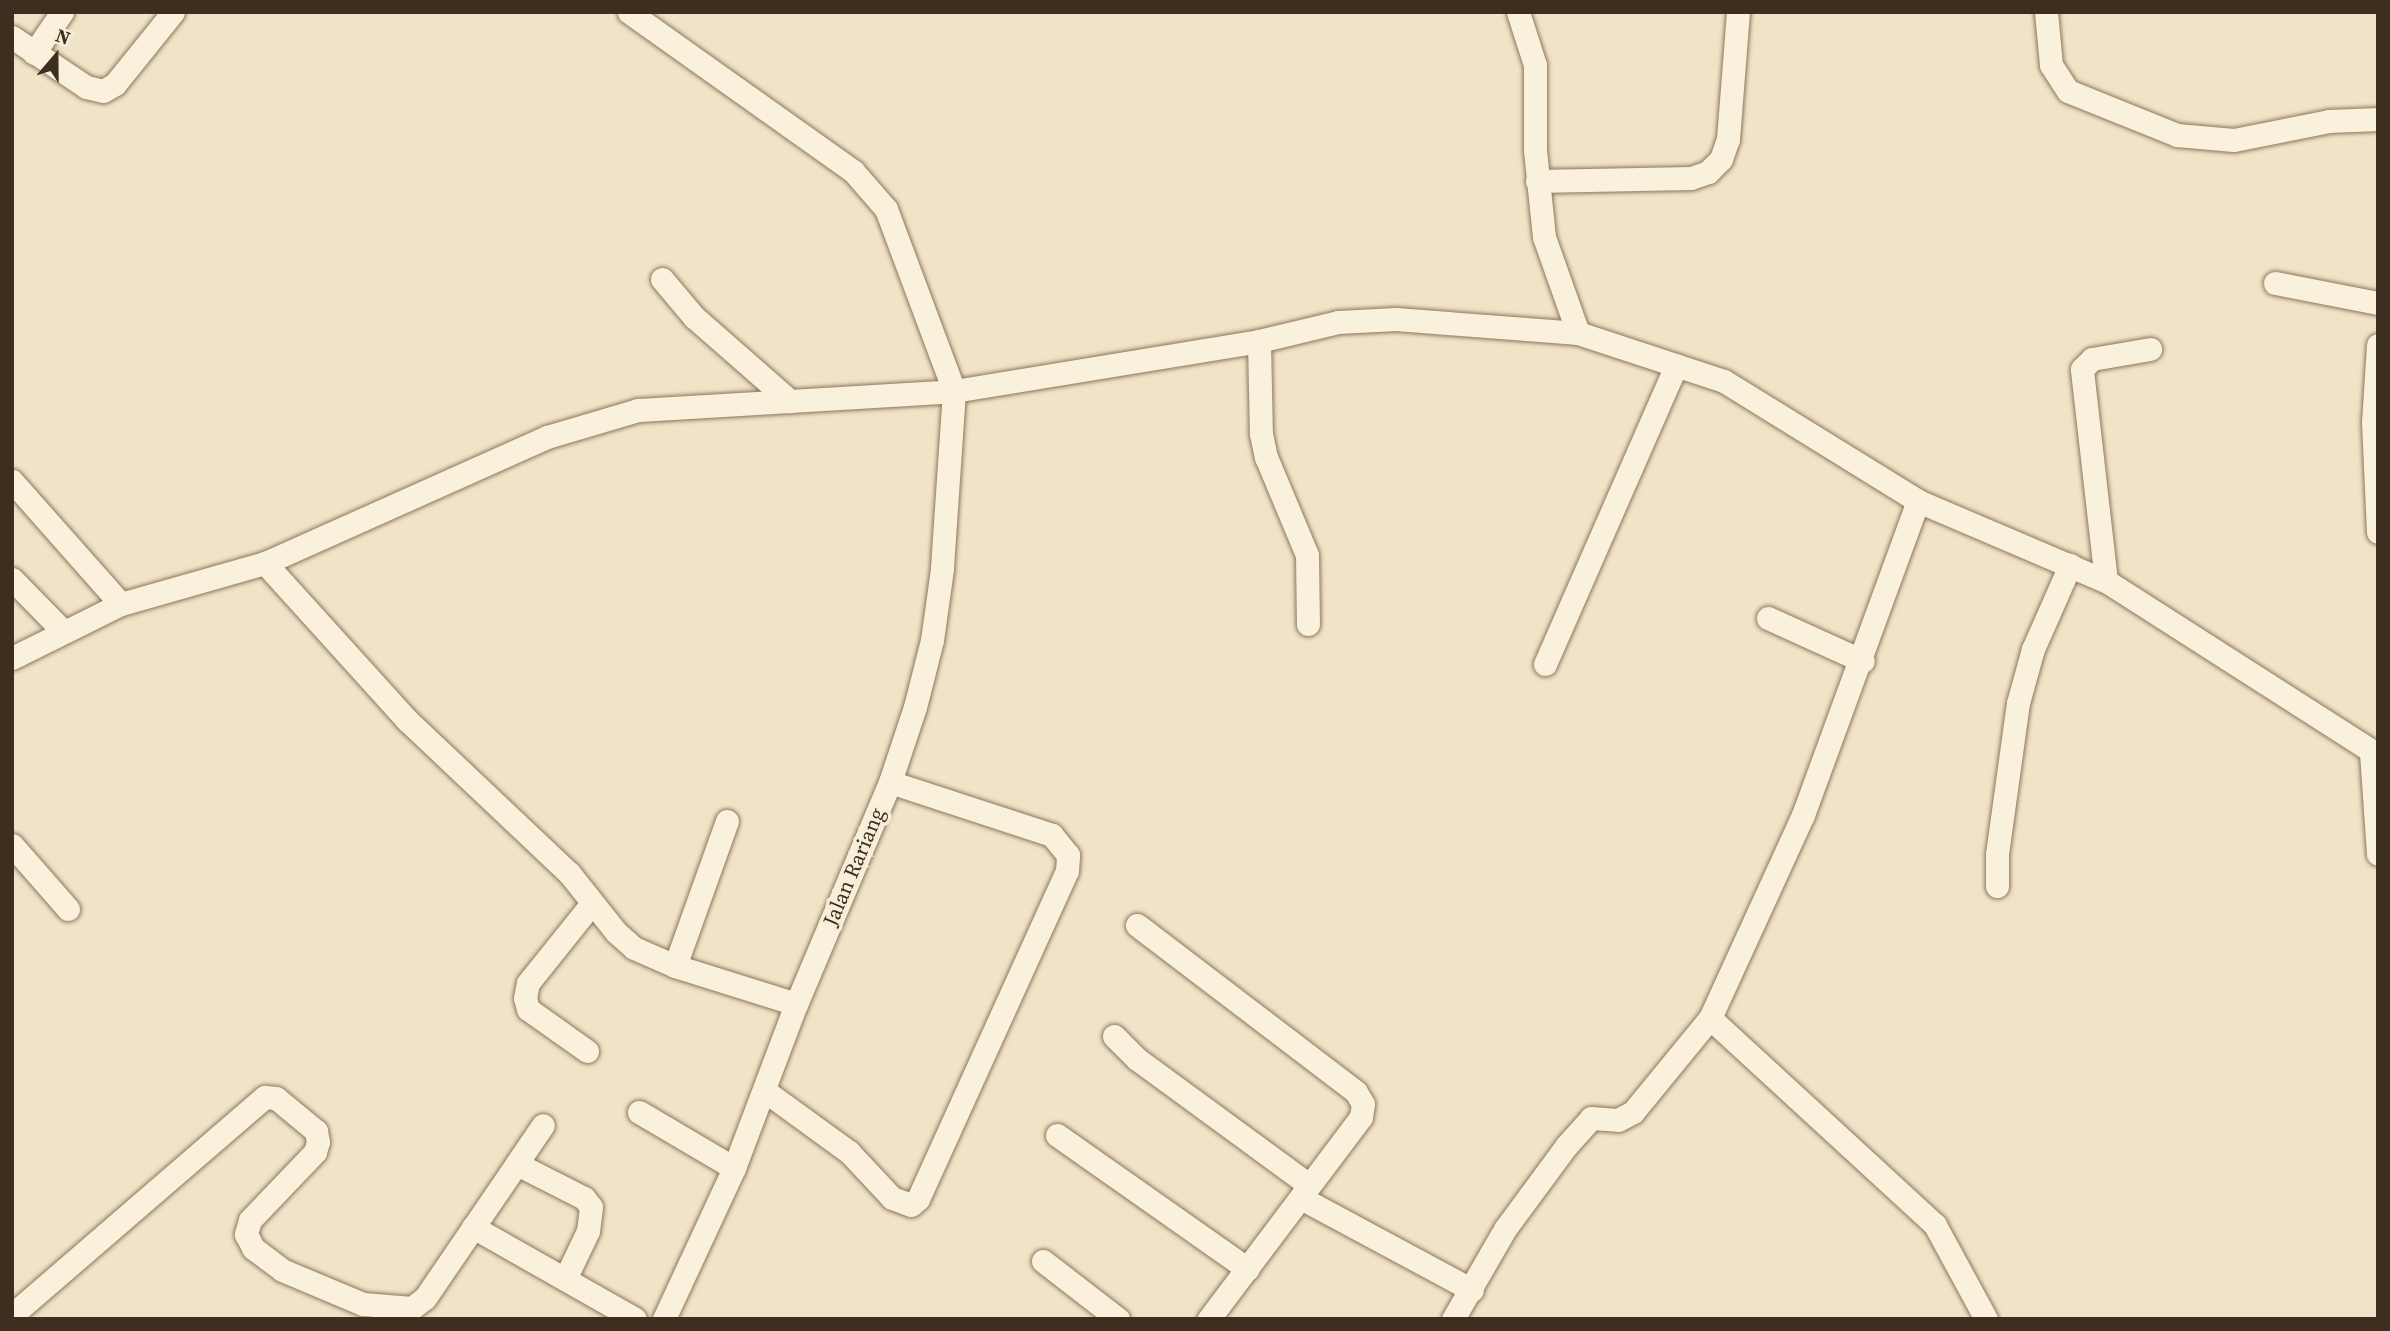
<!DOCTYPE html>
<style>
body{margin:0}
#map{position:relative;width:2390px;height:1331px;overflow:hidden;background:#f0e4c8;font-family:"Source Serif 4",serif}
div>[style]{position:absolute}
[style*='--x']{left:calc(var(--x)*1px);top:calc(var(--y)*1px);width:calc(var(--w)*1px);rotate:calc(var(--a)*1deg)}
.roads{filter:drop-shadow(0 0 2px #8d765c) drop-shadow(0 0 2px #8d765c)}
.street>*{height:23px;margin:-11.5px;padding:0 11.5px;transform-origin:11.5px;border-radius:11.5px;background:#faf1dc}
span{translate:-50% -50%;white-space:nowrap;text-align:center;line-height:1.15;-webkit-text-stroke:7px #f7eed8;paint-order:stroke}
.street-label{font-size:21px;color:#3d2e20}
.frame{position:absolute;inset:0;border:14px solid #3d2e20;pointer-events:none}
.north{position:absolute;left:21px;top:21px;width:70px;height:70px;-webkit-text-stroke:5px #f7eed8;paint-order:stroke;rotate:20deg;font-size:19px;font-weight:700;line-height:28px;text-align:center;color:#3d2e20}
.north::after{content:'';display:block;margin:auto;width:24px;height:32px;background:#3d2e20;clip-path:polygon(50% 0,100% 100%,50% 72%,0 100%)}
</style>
<div id="map">
<div class="roads">
<div class="street">
<div style="--x:629;--y:12;--w:275;--a:35.4"></div>
<div style="--x:853;--y:171;--w:50;--a:49"></div>
<div style="--x:886;--y:209;--w:194;--a:69.5"></div>
<div style="--x:954;--y:391;--w:178;--a:93.9"></div>
<div style="--x:942;--y:569;--w:72;--a:98"></div>
<div style="--x:932;--y:640;--w:69;--a:104.2"></div>
<div style="--x:915;--y:707;--w:79;--a:108.4"></div>
<div style="--x:890;--y:782;--w:241;--a:112.9"></div>
<div style="--x:796;--y:1004;--w:175;--a:110.7"></div>
<div style="--x:734;--y:1168;--w:166;--a:114.9"></div>
<div style="--x:1518;--y:12;--w:56;--a:72.2"></div>
<div style="--x:1535;--y:65;--w:85;--a:90"></div>
<div style="--x:1535;--y:150;--w:87;--a:84.1"></div>
<div style="--x:1544;--y:237;--w:102;--a:70.5"></div>
<div style="--x:2046;--y:12;--w:53;--a:84.6"></div>
<div style="--x:2051;--y:65;--w:31;--a:57"></div>
<div style="--x:2068;--y:91;--w:118;--a:22"></div>
<div style="--x:2177;--y:135;--w:57;--a:5"></div>
<div style="--x:2234;--y:140;--w:97;--a:-11.3"></div>
<div style="--x:2329;--y:121;--w:49;--a:-2.3"></div>
<div style="--x:12;--y:37;--w:89;--a:34"></div>
<div style="--x:86;--y:87;--w:17;--a:13"></div>
<div style="--x:103;--y:91;--w:14;--a:-30"></div>
<div style="--x:115;--y:84;--w:92;--a:-51.1"></div>
<div style="--x:34;--y:53;--w:50;--a:-55.7"></div>
<div style="--x:1537;--y:181;--w:154;--a:-1.1"></div>
<div style="--x:1691;--y:178;--w:18;--a:-19"></div>
<div style="--x:1708;--y:172;--w:18;--a:-45"></div>
<div style="--x:1721;--y:159;--w:21;--a:-71"></div>
<div style="--x:1728;--y:139;--w:127;--a:-85.5"></div>
<div style="--x:662;--y:279;--w:50;--a:49.9"></div>
<div style="--x:694;--y:317;--w:128;--a:41.2"></div>
<div style="--x:2275;--y:283;--w:105;--a:11"></div>
<div style="--x:1259;--y:341;--w:93;--a:88.8"></div>
<div style="--x:1261;--y:434;--w:24;--a:78"></div>
<div style="--x:1266;--y:457;--w:106;--a:67.3"></div>
<div style="--x:1307;--y:555;--w:69;--a:89.2"></div>
<div style="--x:2378;--y:345;--w:77;--a:93.7"></div>
<div style="--x:2373;--y:422;--w:110;--a:87.4"></div>
<div style="--x:12;--y:481;--w:164;--a:48.5"></div>
<div style="--x:265;--y:563;--w:212;--a:47.9"></div>
<div style="--x:407;--y:720;--w:223;--a:43.4"></div>
<div style="--x:569;--y:873;--w:75;--a:51.5"></div>
<div style="--x:616;--y:932;--w:24;--a:42"></div>
<div style="--x:634;--y:948;--w:45;--a:23.7"></div>
<div style="--x:675;--y:966;--w:127;--a:17.4"></div>
<div style="--x:12;--y:579;--w:71;--a:45.6"></div>
<div style="--x:2106;--y:581;--w:213;--a:-96.5"></div>
<div style="--x:2082;--y:369;--w:14;--a:-45"></div>
<div style="--x:2092;--y:359;--w:59;--a:-9.8"></div>
<div style="--x:1768;--y:618;--w:104;--a:24.4"></div>
<div style="--x:12;--y:658;--w:122;--a:-26.4"></div>
<div style="--x:121;--y:604;--w:150;--a:-15.9"></div>
<div style="--x:265;--y:563;--w:309;--a:-24.1"></div>
<div style="--x:547;--y:437;--w:95;--a:-16.5"></div>
<div style="--x:638;--y:410;--w:317;--a:-3.4"></div>
<div style="--x:954;--y:391;--w:309;--a:-9.3"></div>
<div style="--x:1259;--y:341;--w:81;--a:-13.5"></div>
<div style="--x:1338;--y:322;--w:58;--a:-3"></div>
<div style="--x:1396;--y:319;--w:183;--a:4.4"></div>
<div style="--x:1578;--y:333;--w:154;--a:18.2"></div>
<div style="--x:1724;--y:381;--w:228;--a:31.7"></div>
<div style="--x:1918;--y:501;--w:204;--a:23.1"></div>
<div style="--x:2106;--y:581;--w:323;--a:32.6"></div>
<div style="--x:1545;--y:664;--w:326;--a:-66.3"></div>
<div style="--x:2371;--y:753;--w:101;--a:86"></div>
<div style="--x:12;--y:845;--w:85;--a:48.8"></div>
<div style="--x:1997;--y:886;--w:32;--a:-90"></div>
<div style="--x:1997;--y:854;--w:152;--a:-82.1"></div>
<div style="--x:2018;--y:703;--w:56;--a:-74.5"></div>
<div style="--x:2033;--y:649;--w:92;--a:-66.2"></div>
<div style="--x:1137;--y:925;--w:275;--a:37.3"></div>
<div style="--x:1356;--y:1092;--w:14;--a:60"></div>
<div style="--x:1363;--y:1104;--w:13;--a:99"></div>
<div style="--x:1361;--y:1117;--w:253;--a:127"></div>
<div style="--x:675;--y:966;--w:154;--a:-70.3"></div>
<div style="--x:1710;--y:1018;--w:306;--a:42.6"></div>
<div style="--x:1935;--y:1225;--w:107;--a:61.5"></div>
<div style="--x:1114;--y:1036;--w:33;--a:45"></div>
<div style="--x:1137;--y:1059;--w:212;--a:36.2"></div>
<div style="--x:587;--y:1051;--w:72;--a:-144.6"></div>
<div style="--x:528;--y:1009;--w:11;--a:-105"></div>
<div style="--x:525;--y:998;--w:15;--a:-79"></div>
<div style="--x:528;--y:983;--w:102;--a:-51.3"></div>
<div style="--x:765;--y:1091;--w:104;--a:36"></div>
<div style="--x:849;--y:1152;--w:63;--a:46.9"></div>
<div style="--x:892;--y:1198;--w:20;--a:20"></div>
<div style="--x:911;--y:1205;--w:9;--a:-41"></div>
<div style="--x:918;--y:1199;--w:360;--a:-65.6"></div>
<div style="--x:1067;--y:871;--w:16;--a:-86"></div>
<div style="--x:1068;--y:855;--w:26;--a:-129"></div>
<div style="--x:1052;--y:835;--w:170;--a:-161.9"></div>
<div style="--x:639;--y:1112;--w:110;--a:30.5"></div>
<div style="--x:1057;--y:1135;--w:233;--a:35.1"></div>
<div style="--x:517;--y:1164;--w:75;--a:26.9"></div>
<div style="--x:584;--y:1198;--w:11;--a:52"></div>
<div style="--x:591;--y:1207;--w:24;--a:97"></div>
<div style="--x:588;--y:1231;--w:53;--a:115.6"></div>
<div style="--x:1301;--y:1198;--w:194;--a:28.3"></div>
<div style="--x:473;--y:1227;--w:186;--a:29.6"></div>
<div style="--x:1043;--y:1261;--w:95;--a:37.7"></div>
<div style="--x:12;--y:1315;--w:334;--a:-40.8"></div>
<div style="--x:265;--y:1097;--w:11;--a:5"></div>
<div style="--x:276;--y:1098;--w:52;--a:39.5"></div>
<div style="--x:316;--y:1131;--w:11;--a:80"></div>
<div style="--x:318;--y:1142;--w:10;--a:107"></div>
<div style="--x:315;--y:1152;--w:94;--a:133.7"></div>
<div style="--x:250;--y:1220;--w:15;--a:106"></div>
<div style="--x:246;--y:1234;--w:16;--a:63"></div>
<div style="--x:253;--y:1248;--w:36;--a:37"></div>
<div style="--x:282;--y:1270;--w:88;--a:22.8"></div>
<div style="--x:363;--y:1304;--w:49;--a:4.7"></div>
<div style="--x:412;--y:1308;--w:16;--a:-38"></div>
<div style="--x:425;--y:1298;--w:209;--a:-55.7"></div>
<div style="--x:1453;--y:1319;--w:104;--a:-60"></div>
<div style="--x:1505;--y:1229;--w:104;--a:-53.6"></div>
<div style="--x:1567;--y:1145;--w:36;--a:-48"></div>
<div style="--x:1591;--y:1118;--w:27;--a:4"></div>
<div style="--x:1618;--y:1120;--w:17;--a:-28"></div>
<div style="--x:1633;--y:1112;--w:122;--a:-50.7"></div>
<div style="--x:1710;--y:1018;--w:223;--a:-65.4"></div>
<div style="--x:1803;--y:815;--w:334;--a:-69.9"></div>
</div>
</div>
<div class="street-label">
<span style="left:854px;top:867px;rotate:-67deg">Jalan Rariang</span>
</div>
<div class="frame"></div>
<div class="north">N</div>
</div>
